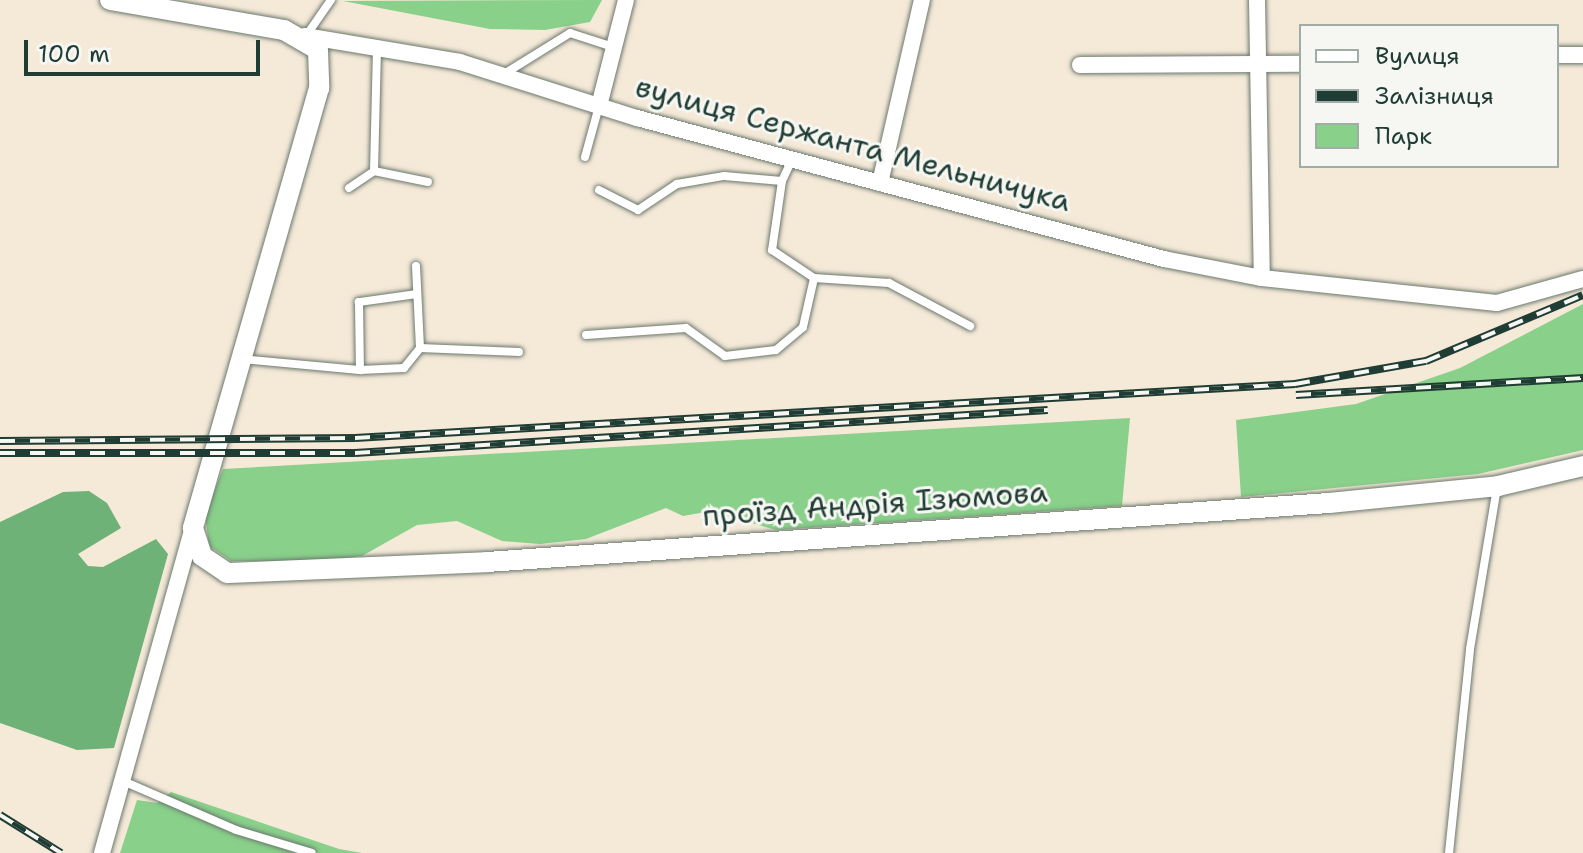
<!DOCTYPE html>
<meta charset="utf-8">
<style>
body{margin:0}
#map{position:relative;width:1583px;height:853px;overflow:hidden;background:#f5e9d8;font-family:"Shantell Sans",sans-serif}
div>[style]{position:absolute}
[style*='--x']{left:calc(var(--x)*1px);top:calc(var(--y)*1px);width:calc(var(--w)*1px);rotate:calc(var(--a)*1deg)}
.green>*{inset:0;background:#89d08b}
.forest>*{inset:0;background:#6eb277}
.roads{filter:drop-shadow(0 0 2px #6a796d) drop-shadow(0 0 2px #6a796d)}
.service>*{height:8px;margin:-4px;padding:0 4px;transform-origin:4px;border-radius:4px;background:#fff}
.minor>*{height:16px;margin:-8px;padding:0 8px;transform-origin:8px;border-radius:8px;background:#fff}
.tertiary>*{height:20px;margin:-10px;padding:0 10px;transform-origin:10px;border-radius:10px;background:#fff}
.rail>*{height:8px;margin-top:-4px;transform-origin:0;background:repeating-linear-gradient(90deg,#f6f6f2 0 15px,#1f3d34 0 30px);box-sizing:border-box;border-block:2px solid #1f3d34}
span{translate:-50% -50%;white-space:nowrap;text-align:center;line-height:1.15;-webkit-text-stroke:6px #f6f6f2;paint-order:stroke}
.street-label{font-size:30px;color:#1f3d34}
.legend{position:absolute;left:1299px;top:24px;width:260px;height:144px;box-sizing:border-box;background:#f6f6f2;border:2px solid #a0aca6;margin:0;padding:10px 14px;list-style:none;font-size:24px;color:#1f3d34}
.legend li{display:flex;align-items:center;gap:16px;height:40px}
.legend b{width:40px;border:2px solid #a0aca6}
.scale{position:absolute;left:24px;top:40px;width:236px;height:36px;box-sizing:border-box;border:4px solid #1f3d34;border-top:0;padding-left:10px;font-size:24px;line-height:28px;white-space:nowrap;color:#1f3d34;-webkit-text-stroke:6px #f6f6f2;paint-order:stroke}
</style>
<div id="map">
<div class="green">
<div style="clip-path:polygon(602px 0,590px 22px,545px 30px,490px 29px,343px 1px)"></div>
<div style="clip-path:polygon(1583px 304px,1583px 450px,1478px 474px,1241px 497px,1236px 420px,1356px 404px,1460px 368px)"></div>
<div style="clip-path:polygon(1130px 418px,1122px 506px,776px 530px,711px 511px,683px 516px,666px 508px,586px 539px,540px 544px,502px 541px,457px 521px,417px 525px,362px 556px,315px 561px,231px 561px,209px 546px,205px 515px,223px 469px)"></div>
<div style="clip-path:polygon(171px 792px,339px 849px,362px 853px,120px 853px,137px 800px,157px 803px)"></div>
</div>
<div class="forest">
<div style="clip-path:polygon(89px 491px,107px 503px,121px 528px,78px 554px,88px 566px,103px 567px,156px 539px,168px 554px,114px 748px,77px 750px,0 723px,0 522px,63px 492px)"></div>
</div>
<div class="roads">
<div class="service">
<div style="--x:306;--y:36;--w:44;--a:-55.2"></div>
<div style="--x:504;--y:74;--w:78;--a:-31.8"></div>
<div style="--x:570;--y:33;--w:45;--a:18"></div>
<div style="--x:585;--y:157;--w:53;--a:-74.6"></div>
<div style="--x:374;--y:171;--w:55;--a:11.5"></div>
<div style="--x:782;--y:181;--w:70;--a:98.2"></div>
<div style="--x:772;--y:250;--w:50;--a:33.7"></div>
<div style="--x:814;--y:278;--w:75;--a:3.8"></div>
<div style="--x:889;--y:283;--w:92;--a:28"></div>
<div style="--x:349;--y:188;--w:30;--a:-34"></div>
<div style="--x:374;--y:171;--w:124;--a:-88.6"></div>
<div style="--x:599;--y:190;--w:44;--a:27.1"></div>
<div style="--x:638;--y:210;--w:47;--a:-33.7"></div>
<div style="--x:677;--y:184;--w:48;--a:-9.7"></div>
<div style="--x:724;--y:176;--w:58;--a:4.9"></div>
<div style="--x:782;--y:181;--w:23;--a:-65"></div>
<div style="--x:416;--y:266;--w:82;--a:87.2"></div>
<div style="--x:417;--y:294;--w:59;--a:172.1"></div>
<div style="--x:359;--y:302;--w:68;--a:89.2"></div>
<div style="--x:360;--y:370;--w:44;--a:-2.6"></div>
<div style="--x:404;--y:368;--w:26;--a:-51"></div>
<div style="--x:420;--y:348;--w:99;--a:2.3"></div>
<div style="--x:586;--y:335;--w:100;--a:-4"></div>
<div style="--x:686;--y:328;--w:48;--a:35.7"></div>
<div style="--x:725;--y:356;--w:51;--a:-6.7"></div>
<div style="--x:776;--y:350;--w:35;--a:-40"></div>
<div style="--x:803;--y:327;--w:50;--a:-77.3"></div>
<div style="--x:241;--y:359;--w:120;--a:5.3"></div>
<div style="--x:123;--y:781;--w:123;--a:23.4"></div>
<div style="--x:236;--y:830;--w:79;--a:16.8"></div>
<div style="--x:1449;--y:853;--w:205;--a:-84.1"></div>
<div style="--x:1470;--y:649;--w:164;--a:-80.5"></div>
</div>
<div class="minor">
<div style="--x:1257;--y:0;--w:278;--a:89"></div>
<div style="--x:305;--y:36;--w:157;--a:9.5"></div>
<div style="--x:460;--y:62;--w:186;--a:17.6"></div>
<div style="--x:637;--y:118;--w:546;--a:14.98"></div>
<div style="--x:1164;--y:259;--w:100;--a:11"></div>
<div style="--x:1262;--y:278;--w:236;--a:6.1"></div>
<div style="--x:1497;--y:303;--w:89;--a:-15.6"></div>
<div style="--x:1557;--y:55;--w:26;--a:0"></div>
<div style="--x:1080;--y:65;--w:221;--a:-0.3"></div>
<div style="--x:599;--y:106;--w:109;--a:-75.7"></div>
<div style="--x:880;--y:183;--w:188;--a:-77.1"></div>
<div style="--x:102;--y:853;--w:337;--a:-74.4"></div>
</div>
<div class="tertiary">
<div style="--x:110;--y:0;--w:177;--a:9.8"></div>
<div style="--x:284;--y:30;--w:39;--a:30"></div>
<div style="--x:318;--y:50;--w:38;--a:88"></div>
<div style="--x:319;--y:88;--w:458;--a:106"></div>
<div style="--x:193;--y:528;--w:29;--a:72"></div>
<div style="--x:202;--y:556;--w:30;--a:34"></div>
<div style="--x:227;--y:573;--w:260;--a:-2.4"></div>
<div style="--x:487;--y:562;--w:844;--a:-4.01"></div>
<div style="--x:1329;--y:503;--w:170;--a:-5.7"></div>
<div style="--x:1498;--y:486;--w:87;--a:-13.2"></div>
</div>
</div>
<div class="rail">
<div style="--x:1296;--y:395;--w:288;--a:-3.4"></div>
<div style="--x:0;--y:441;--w:355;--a:-0.5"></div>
<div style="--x:355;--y:438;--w:942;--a:-3.29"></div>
<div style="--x:1295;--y:384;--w:133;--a:-10"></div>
<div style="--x:1426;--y:361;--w:170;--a:-22.8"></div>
<div style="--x:0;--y:453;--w:355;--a:0"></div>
<div style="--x:355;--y:453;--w:694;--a:-3.55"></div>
<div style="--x:0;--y:815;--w:72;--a:31.9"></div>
</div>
<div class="street-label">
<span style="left:853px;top:144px;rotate:15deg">вулиця Сержанта Мельничука</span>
<span style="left:875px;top:504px;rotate:-4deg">проїзд Андрія Ізюмова</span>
</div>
<ul class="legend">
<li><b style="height:10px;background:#fff"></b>Вулиця</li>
<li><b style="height:10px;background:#1f3d34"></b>Залізниця</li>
<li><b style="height:22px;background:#89d08b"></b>Парк</li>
</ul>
<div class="scale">100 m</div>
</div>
